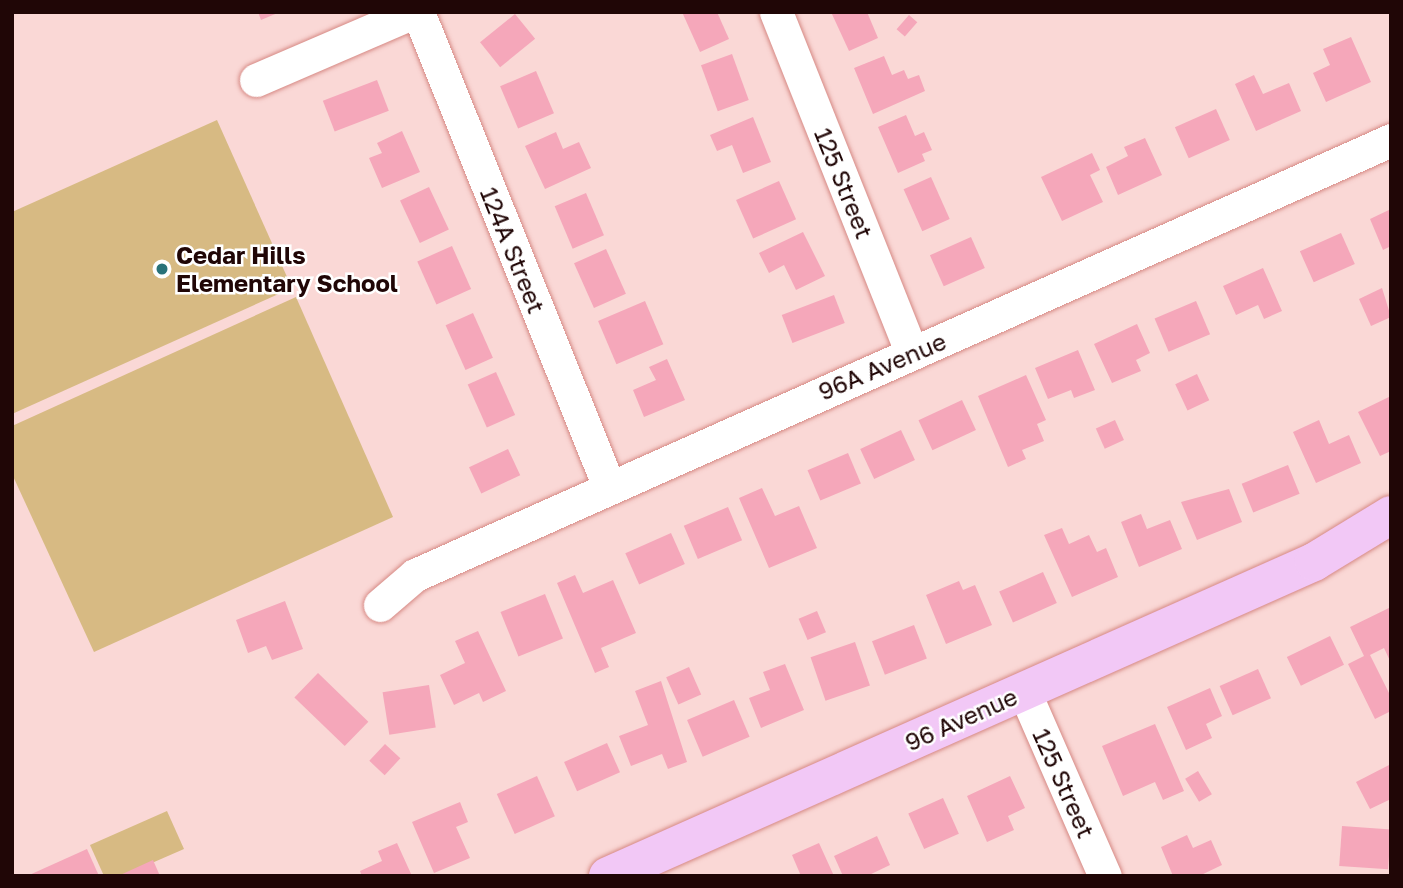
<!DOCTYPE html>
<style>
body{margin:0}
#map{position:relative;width:1403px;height:888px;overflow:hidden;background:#fad8d6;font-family:"Golos Text",sans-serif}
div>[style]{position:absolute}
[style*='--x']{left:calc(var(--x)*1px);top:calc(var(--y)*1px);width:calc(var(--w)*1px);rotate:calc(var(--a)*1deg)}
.green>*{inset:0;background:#d7ba83}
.building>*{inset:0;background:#f5a7ba;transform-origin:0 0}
.roads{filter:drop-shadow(0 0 2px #d68984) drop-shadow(0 0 2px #d68984)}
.minor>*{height:33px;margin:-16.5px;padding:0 16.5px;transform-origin:16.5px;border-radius:16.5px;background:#fff}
.major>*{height:38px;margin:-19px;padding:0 19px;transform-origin:19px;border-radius:19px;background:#f2c8f6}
.dots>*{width:19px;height:19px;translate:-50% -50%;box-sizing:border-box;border:4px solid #fff;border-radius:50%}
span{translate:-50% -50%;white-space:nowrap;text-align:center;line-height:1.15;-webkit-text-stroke:5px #fff;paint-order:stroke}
.street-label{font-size:24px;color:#200606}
.poi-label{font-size:24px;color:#200606;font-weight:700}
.left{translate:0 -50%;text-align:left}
.frame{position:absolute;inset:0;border:14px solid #200606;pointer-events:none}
</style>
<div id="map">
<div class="green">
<div style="clip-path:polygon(217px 120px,292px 288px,12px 414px,12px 212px)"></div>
<div style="clip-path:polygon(296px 297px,393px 517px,94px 652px,12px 474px,12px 426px)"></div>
<div style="clip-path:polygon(167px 811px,184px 849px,122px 876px,104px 876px,90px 845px)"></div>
</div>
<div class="building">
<div style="clip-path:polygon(258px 12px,280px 12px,261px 20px)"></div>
<div style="clip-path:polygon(682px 12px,717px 12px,729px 39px,700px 52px)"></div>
<div style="clip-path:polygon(831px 12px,867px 12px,878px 38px,849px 51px)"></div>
<div style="left:515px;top:14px;width:32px;height:45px;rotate:51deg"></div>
<div style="left:909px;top:15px;width:11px;height:19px;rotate:41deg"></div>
<div style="clip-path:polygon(1351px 37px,1371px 82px,1326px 102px,1313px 73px,1330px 65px,1323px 49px)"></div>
<div style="left:732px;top:54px;width:49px;height:33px;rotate:70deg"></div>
<div style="clip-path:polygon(884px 56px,892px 75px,904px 70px,908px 79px,919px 75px,925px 91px,873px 114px,854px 68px)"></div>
<div style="left:536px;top:71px;width:46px;height:39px;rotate:67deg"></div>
<div style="clip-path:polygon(1254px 75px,1263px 94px,1289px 83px,1301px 111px,1256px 131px,1235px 84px)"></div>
<div style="left:377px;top:80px;width:33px;height:58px;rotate:69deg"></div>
<div style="left:1216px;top:109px;width:34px;height:45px;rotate:66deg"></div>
<div style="clip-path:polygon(906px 115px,915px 136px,924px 132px,932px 150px,922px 154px,925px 161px,898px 173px,878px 127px)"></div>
<div style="clip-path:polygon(753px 117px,771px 162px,743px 173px,732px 145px,717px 151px,710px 135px)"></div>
<div style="clip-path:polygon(402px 131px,420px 172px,382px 188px,369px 158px,382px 153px,377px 143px)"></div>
<div style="clip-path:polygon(556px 132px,563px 149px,579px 142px,591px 168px,545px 189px,525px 146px)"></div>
<div style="clip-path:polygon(1145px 138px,1162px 175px,1118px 195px,1106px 167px,1128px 156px,1124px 147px)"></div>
<div style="clip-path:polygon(1092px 153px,1100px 170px,1090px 175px,1103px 202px,1062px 221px,1041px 177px)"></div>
<div style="left:931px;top:177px;width:46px;height:30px;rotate:66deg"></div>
<div style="left:779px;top:181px;width:42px;height:47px;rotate:66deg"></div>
<div style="left:429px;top:187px;width:47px;height:32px;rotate:65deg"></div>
<div style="left:586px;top:193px;width:46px;height:34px;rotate:67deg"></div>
<div style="clip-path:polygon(1391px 209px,1391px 246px,1383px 250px,1370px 219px)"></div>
<div style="clip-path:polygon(803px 232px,825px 276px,796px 290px,784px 265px,769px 273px,759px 253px)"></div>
<div style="left:1341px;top:233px;width:34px;height:45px;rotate:66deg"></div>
<div style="left:971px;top:237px;width:34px;height:45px;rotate:66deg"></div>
<div style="left:452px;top:246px;width:47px;height:38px;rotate:66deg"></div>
<div style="left:606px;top:249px;width:49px;height:35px;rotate:66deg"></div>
<div style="clip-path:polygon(1263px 268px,1282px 311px,1264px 319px,1258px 305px,1236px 315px,1223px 286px)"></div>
<div style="clip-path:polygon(1382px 288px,1391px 317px,1371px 326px,1359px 299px)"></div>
<div style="left:834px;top:295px;width:30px;height:56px;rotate:69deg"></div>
<div style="left:645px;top:301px;width:47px;height:51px;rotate:67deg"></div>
<div style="left:1196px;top:301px;width:36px;height:45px;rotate:67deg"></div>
<div style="left:473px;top:313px;width:49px;height:30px;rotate:66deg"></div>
<div style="clip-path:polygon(1137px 324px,1150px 353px,1136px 360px,1141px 371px,1112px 383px,1094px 344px)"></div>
<div style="clip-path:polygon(1078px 350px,1095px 390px,1074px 398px,1071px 390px,1048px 399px,1035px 368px)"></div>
<div style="clip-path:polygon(667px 359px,685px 400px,644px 417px,633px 390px,656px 380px,649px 367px)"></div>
<div style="left:496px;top:372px;width:47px;height:31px;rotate:66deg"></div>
<div style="left:1197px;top:374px;width:29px;height:24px;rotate:65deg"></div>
<div style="clip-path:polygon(1026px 375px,1046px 420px,1037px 424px,1044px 441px,1022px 450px,1026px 459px,1008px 467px,978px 396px)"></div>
<div style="clip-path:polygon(1391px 396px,1391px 451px,1380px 456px,1358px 412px)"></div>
<div style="left:962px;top:400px;width:33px;height:48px;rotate:65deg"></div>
<div style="left:1115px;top:420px;width:22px;height:21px;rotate:66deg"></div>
<div style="clip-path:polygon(1319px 420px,1329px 444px,1349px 435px,1361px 463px,1316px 483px,1293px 432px)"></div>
<div style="left:901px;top:430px;width:33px;height:45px;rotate:65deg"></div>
<div style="left:508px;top:449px;width:29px;height:43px;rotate:65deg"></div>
<div style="left:848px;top:453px;width:33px;height:44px;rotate:67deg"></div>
<div style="left:1288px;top:465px;width:31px;height:50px;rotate:68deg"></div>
<div style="clip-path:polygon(762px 488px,775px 516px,799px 506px,817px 548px,769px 568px,739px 498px)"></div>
<div style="clip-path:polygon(1229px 489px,1242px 522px,1197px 540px,1181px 502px)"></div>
<div style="left:728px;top:507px;width:36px;height:48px;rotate:67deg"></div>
<div style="clip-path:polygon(1141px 514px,1147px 529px,1170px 520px,1182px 549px,1139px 567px,1121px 522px)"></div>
<div style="clip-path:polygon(1062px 528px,1069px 544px,1089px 535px,1097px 552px,1106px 548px,1118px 577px,1072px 597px,1044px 535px)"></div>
<div style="left:671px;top:533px;width:34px;height:50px;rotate:66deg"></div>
<div style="left:1043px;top:572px;width:34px;height:48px;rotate:66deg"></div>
<div style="clip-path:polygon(575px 575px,583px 593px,613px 580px,636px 633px,601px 648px,609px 667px,595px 673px,557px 583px)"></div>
<div style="clip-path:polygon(959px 581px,963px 590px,975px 585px,992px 625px,946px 644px,926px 595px)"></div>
<div style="left:545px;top:594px;width:48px;height:48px;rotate:68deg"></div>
<div style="clip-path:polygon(285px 601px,303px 649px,272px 660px,266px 646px,248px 653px,236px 620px)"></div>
<div style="clip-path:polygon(1391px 607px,1391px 663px,1384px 648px,1370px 655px,1391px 697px,1391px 711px,1375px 719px,1348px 664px,1364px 656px,1350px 627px)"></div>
<div style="left:817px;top:611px;width:23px;height:20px;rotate:67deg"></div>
<div style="left:914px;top:625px;width:36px;height:45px;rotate:69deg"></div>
<div style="clip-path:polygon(478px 631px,506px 691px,483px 702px,479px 693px,454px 705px,440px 675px,465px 663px,455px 641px)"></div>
<div style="left:1330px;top:636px;width:32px;height:48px;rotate:64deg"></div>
<div style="left:855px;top:642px;width:46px;height:47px;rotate:71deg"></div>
<div style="clip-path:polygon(785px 664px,804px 710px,761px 728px,749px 698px,770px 690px,763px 672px)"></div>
<div style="left:689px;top:667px;width:30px;height:25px;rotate:66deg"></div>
<div style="left:1258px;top:669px;width:32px;height:42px;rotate:66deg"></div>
<div style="left:318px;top:673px;width:70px;height:34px;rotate:44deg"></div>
<div style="clip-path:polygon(661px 681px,687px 762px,668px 769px,662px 754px,631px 766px,619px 736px,648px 725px,635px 691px)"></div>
<div style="left:429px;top:685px;width:43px;height:47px;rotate:81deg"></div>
<div style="clip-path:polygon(1210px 688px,1222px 716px,1206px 724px,1212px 738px,1186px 750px,1167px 707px)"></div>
<div style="left:734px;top:700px;width:40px;height:51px;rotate:67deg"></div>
<div style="clip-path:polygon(1155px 724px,1184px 791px,1163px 800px,1155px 782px,1123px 796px,1102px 746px)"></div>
<div style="left:607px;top:743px;width:32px;height:47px;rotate:66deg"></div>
<div style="left:385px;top:744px;width:21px;height:23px;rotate:43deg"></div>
<div style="clip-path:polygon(1391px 764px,1391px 799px,1370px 809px,1356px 782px)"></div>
<div style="left:1198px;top:771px;width:27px;height:15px;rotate:59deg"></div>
<div style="left:537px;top:776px;width:44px;height:44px;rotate:66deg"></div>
<div style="clip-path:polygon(1010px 776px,1025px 808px,1008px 816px,1014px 830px,987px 842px,967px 796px)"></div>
<div style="left:943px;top:798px;width:39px;height:38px;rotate:66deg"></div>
<div style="clip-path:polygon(460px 802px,468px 822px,456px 827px,470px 858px,434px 873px,412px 822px)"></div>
<div style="left:1342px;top:826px;width:49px;height:40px;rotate:4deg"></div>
<div style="clip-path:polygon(1187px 835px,1193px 848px,1211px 840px,1222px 865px,1199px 876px,1173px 876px,1161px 847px)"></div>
<div style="clip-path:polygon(877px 836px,890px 865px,867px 876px,843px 876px,834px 856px)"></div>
<div style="clip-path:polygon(397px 843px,412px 876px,362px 876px,360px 871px,382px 861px,378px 851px)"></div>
<div style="clip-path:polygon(819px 843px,834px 876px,801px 876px,792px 855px)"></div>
<div style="clip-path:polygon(87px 849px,99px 876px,27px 876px)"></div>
<div style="clip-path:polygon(153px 860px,160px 876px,118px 876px)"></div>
</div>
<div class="roads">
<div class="minor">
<div style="--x:418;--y:12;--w:512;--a:68.09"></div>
<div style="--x:776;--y:12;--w:367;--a:68.3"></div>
<div style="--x:256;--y:80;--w:172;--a:-23.3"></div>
<div style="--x:380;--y:605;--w:46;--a:-40.6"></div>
<div style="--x:415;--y:575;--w:1069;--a:-24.02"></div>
<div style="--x:1024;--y:691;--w:202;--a:66.4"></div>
</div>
<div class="major">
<div style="--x:608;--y:876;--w:773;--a:-23.98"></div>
<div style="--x:1314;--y:562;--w:90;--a:-31.4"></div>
</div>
</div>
<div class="dots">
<div style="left:162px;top:269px;background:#297279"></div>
</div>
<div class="street-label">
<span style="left:844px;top:183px;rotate:68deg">125 Street</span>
<span style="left:513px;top:250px;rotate:68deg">124A Street</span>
<span style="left:882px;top:366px;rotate:-23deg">96A Avenue</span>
<span style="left:961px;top:719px;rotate:-24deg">96 Avenue</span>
<span style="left:1064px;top:783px;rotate:66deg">125 Street</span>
</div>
<div class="poi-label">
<span class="left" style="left:176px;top:269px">Cedar Hills<br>Elementary School</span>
</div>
<div class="frame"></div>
</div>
